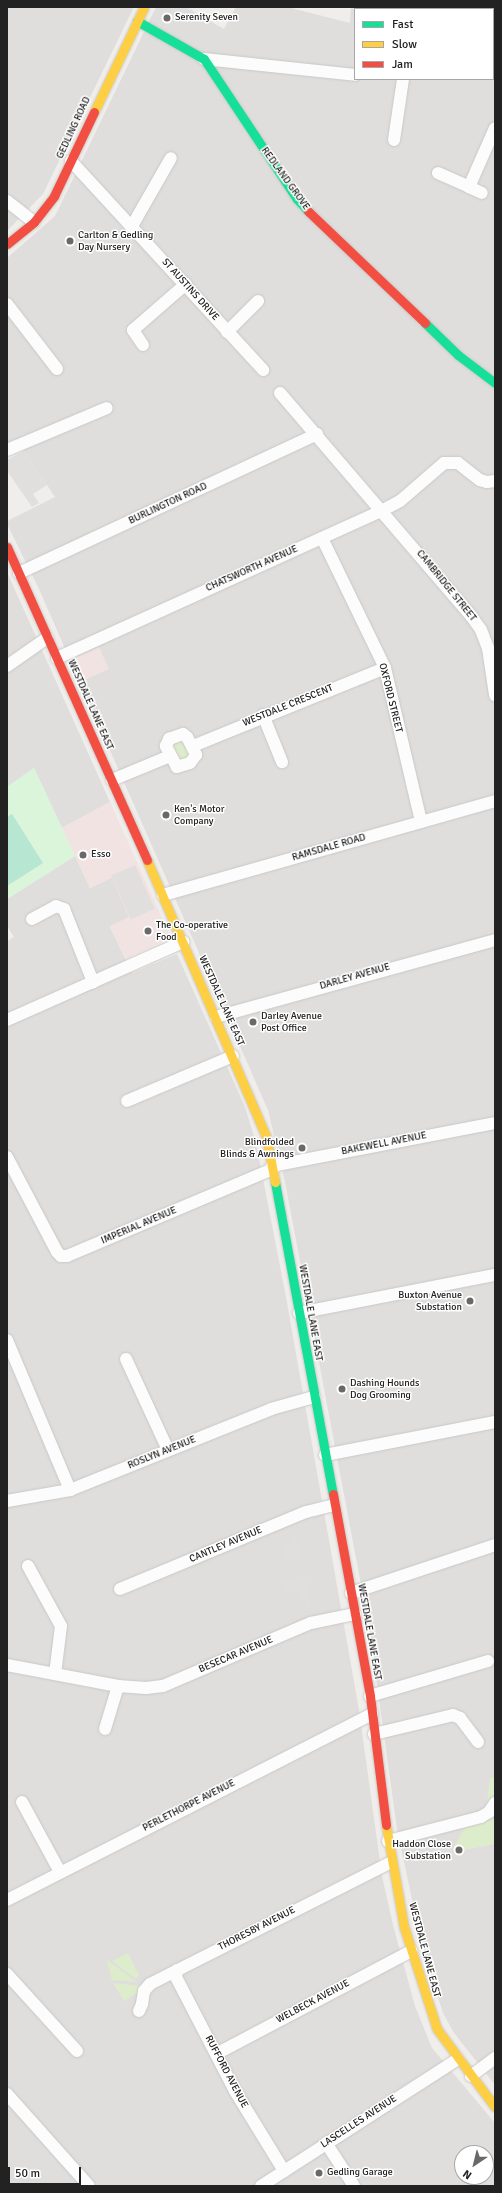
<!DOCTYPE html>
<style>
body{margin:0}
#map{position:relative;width:502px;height:2193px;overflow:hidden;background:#f0eeeb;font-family:Signika,sans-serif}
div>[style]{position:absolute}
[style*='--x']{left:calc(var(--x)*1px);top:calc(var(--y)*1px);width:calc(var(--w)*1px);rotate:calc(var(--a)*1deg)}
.residential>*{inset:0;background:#dfdedc}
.commercial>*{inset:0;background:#f1e3e1;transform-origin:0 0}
.grass>*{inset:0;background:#ddeccb}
.park>*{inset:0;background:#daf5da}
.pitch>*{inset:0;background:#b7e6d2}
.parking>*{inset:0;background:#e0dfde;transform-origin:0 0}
.roads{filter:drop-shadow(0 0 1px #c9c8c7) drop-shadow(0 0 1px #c9c8c7)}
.street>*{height:12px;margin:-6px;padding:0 6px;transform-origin:6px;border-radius:6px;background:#fdfcfc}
.fast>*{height:9px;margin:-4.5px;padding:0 4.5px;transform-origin:4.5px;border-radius:4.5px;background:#16e098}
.slow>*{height:9px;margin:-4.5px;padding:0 4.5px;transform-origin:4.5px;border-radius:4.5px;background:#ffcf43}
.jam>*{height:9px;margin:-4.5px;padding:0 4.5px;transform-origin:4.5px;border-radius:4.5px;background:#f24e42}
.dots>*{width:11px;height:11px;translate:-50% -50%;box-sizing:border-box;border:2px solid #fff;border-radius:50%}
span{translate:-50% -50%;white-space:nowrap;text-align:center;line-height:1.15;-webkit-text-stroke:3px #fff;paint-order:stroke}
.poi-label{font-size:10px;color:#222}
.left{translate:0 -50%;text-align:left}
.right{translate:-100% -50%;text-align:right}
.street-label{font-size:10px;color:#222}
.frame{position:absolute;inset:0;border:8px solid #222;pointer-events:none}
.legend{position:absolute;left:354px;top:8px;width:140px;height:72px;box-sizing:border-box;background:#fff;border:1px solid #a7a7a7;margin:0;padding:5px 7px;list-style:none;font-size:12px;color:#222}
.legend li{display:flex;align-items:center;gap:8px;height:20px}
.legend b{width:20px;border:1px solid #a7a7a7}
.north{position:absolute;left:454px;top:2145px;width:40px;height:40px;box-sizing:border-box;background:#fff;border:1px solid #a7a7a7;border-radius:50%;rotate:215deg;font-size:11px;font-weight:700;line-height:16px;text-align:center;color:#222}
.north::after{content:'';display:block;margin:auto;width:14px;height:18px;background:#6a6968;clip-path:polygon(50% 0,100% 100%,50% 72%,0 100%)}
.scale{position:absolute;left:8px;top:2167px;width:73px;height:18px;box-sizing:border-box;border:2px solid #222;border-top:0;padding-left:5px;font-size:12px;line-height:14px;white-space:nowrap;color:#222;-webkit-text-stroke:3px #fff;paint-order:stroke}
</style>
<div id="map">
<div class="residential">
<div style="clip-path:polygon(7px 7px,134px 7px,43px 194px,7px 231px)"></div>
<div style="clip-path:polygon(evenodd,156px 7px,186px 7px,224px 29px,236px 7px,287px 7px,350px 23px,351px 7px,495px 7px,495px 2085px,454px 2033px,443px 2013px,423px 1951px,397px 1829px,369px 1627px,285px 1182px,268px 1110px,80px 682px,108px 669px,99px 648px,70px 660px,39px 589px,7px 524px,7px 521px,55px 497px,16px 439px,7px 443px,7px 258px,55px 216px,156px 7px,355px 9px,493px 9px,493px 79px,355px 79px,355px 9px)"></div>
<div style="clip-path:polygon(7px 572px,110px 802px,62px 828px,34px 768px,7px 787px)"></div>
<div style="clip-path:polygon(evenodd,75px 856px,90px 888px,112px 877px,129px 917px,110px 927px,132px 973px,177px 954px,245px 1107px,256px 1143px,286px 1297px,359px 1710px,382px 1876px,393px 1925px,415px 2006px,432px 2048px,495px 2123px,495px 2186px,7px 2186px,7px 941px,14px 937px,7px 926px,7px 899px,75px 856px,462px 2153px,486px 2153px,486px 2177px,462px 2177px,462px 2153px)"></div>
</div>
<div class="commercial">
<div style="left:99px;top:647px;width:24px;height:32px;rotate:66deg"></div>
<div style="clip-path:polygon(110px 802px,171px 938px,125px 959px,110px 926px,129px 917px,112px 878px,90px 888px,62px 828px)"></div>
</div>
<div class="grass">
<div style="clip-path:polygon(181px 741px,189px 753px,188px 758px,179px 761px,171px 746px)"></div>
<div style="clip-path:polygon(495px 1776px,495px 1793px,486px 1808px,490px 1778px)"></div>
<div style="clip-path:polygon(495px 1819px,495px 1844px,465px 1850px,464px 1846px,454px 1847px,465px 1828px)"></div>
<div style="clip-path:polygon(128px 1953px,139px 1975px,136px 1979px,112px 1961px)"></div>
<div style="clip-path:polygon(107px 1960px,137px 1982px,112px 1980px)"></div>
<div style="clip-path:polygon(113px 1983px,142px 1986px,139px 1992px,124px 2001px)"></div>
</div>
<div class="park">
<div style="clip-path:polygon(34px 768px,75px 856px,7px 899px,7px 787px)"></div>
</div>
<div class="pitch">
<div style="clip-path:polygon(12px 814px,43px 863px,7px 886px,7px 817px)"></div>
</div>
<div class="parking">
<div style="clip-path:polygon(24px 451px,47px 485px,33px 494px,39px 503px,32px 507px,7px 471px,7px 460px)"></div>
<div style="left:135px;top:865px;width:48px;height:26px;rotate:66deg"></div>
<div style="clip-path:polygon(295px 1536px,301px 1559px,287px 1562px,284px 1548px,291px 1546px,290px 1537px)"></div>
<div style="clip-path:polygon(304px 1576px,311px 1606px,306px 1607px,300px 1590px,287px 1594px,282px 1581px)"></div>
</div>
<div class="roads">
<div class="street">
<div style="--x:204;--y:59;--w:152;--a:6"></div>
<div style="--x:394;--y:140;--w:62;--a:-81.6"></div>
<div style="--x:71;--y:161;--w:284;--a:47.4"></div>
<div style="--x:438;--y:173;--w:34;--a:24"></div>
<div style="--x:469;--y:187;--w:64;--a:-66.2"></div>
<div style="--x:469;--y:187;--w:14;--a:25"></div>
<div style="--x:7;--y:201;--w:34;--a:38"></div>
<div style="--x:132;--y:226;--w:78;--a:-60.2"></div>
<div style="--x:7;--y:304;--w:82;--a:52.4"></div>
<div style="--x:227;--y:332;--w:44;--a:-45"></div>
<div style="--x:143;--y:345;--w:18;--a:-124"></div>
<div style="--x:133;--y:330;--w:70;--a:-41"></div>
<div style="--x:280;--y:393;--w:294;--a:49.4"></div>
<div style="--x:471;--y:616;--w:17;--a:54"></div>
<div style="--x:481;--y:630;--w:19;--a:69"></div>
<div style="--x:488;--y:648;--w:48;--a:81.5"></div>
<div style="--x:7;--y:450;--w:108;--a:-22.8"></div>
<div style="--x:322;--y:538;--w:144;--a:64.1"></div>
<div style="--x:385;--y:668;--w:158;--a:76.8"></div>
<div style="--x:19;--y:573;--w:329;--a:-25"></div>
<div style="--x:57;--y:658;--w:358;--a:-24.4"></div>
<div style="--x:383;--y:510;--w:19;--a:-28"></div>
<div style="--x:400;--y:501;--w:58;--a:-40.8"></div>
<div style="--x:444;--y:463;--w:14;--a:0"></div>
<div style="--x:458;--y:463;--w:28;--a:38"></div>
<div style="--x:480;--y:480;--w:7;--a:16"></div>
<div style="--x:487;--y:482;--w:8;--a:-7"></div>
<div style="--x:7;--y:666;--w:49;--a:-35"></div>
<div style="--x:263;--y:715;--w:51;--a:68"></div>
<div style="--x:183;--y:734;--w:5;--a:37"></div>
<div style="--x:187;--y:737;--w:20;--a:63"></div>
<div style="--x:196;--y:755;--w:10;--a:127"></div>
<div style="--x:190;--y:763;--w:14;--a:163"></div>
<div style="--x:177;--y:767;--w:24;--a:-118"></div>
<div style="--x:166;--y:746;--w:8;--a:-67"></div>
<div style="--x:169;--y:739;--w:15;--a:-20"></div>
<div style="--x:193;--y:746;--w:207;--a:-22.1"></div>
<div style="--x:112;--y:780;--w:63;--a:-22.5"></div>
<div style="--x:163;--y:895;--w:345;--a:-15.8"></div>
<div style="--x:32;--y:919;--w:27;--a:-28"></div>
<div style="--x:56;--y:906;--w:9;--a:21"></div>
<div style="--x:64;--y:909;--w:79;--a:68.3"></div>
<div style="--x:216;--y:1017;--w:289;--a:-15.4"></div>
<div style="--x:7;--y:1020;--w:193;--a:-23.9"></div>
<div style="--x:127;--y:1101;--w:115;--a:-23"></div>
<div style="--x:7;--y:1157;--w:107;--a:62.2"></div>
<div style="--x:57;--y:1252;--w:6;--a:45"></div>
<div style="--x:61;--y:1256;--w:6;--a:0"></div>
<div style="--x:67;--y:1256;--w:224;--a:-22.9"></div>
<div style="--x:272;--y:1166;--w:227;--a:-10.9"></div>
<div style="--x:299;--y:1313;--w:200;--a:-11"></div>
<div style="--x:7;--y:1340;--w:163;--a:67.2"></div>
<div style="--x:126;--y:1359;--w:100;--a:65.2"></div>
<div style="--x:325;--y:1455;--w:173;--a:-11"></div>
<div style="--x:7;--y:1501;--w:64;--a:-9.9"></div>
<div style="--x:70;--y:1490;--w:217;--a:-21.9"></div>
<div style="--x:271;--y:1409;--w:45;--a:-15.6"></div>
<div style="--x:28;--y:1566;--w:68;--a:61.2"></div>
<div style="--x:61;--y:1626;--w:48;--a:97.1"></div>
<div style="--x:120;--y:1589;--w:201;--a:-22.5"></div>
<div style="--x:306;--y:1512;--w:29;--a:-14"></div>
<div style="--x:351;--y:1593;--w:152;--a:-18.4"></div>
<div style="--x:7;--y:1665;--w:113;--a:10.7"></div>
<div style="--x:118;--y:1686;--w:28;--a:4"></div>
<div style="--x:146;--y:1688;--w:17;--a:-7"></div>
<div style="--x:163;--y:1686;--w:161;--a:-23.1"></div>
<div style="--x:311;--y:1623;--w:45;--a:-11.6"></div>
<div style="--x:370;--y:1696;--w:123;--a:-16.5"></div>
<div style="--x:105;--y:1729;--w:45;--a:-73.2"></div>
<div style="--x:374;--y:1734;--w:81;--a:-13.5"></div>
<div style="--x:453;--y:1715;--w:8;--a:23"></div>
<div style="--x:460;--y:1718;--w:30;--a:53"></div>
<div style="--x:22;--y:1802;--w:80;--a:61.5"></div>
<div style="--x:388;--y:1841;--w:96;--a:-14.5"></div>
<div style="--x:481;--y:1817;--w:9;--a:-32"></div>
<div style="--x:489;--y:1812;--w:11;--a:-56"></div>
<div style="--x:7;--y:1900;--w:410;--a:-27"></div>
<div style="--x:177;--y:1970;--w:7;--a:98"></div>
<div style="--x:176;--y:1977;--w:128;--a:62.6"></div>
<div style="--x:235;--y:2091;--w:94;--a:58.5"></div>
<div style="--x:7;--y:1974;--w:104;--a:47.7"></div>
<div style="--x:139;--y:2011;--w:8;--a:-67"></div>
<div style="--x:142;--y:2004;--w:13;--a:-81"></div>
<div style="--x:144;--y:1991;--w:9;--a:-49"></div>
<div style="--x:150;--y:1984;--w:270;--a:-26.8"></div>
<div style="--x:216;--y:2054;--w:221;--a:-27.8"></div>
<div style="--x:471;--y:2076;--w:30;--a:-37"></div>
<div style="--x:7;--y:2094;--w:123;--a:48.3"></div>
<div style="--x:326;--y:2143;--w:51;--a:56.9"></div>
<div style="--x:261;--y:2186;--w:234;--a:-32.8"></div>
</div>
<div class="fast">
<div style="--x:137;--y:21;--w:77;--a:29.6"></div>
<div style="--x:204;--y:59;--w:168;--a:56.4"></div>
<div style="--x:297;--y:199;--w:16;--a:47"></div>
<div style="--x:425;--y:323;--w:46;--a:44.1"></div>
<div style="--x:458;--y:355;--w:46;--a:37.1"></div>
<div style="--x:275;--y:1182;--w:317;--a:79.5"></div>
</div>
<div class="slow">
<div style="--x:94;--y:112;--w:116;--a:-64.5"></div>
<div style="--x:147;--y:860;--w:301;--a:66.7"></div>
<div style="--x:266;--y:1136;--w:47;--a:78.9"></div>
<div style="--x:386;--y:1825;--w:104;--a:80"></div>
<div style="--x:404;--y:1927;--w:107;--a:72.1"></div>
<div style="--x:437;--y:2029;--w:97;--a:53.4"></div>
</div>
<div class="jam">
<div style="--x:308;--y:211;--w:162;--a:43.7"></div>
<div style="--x:7;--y:244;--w:35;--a:-39"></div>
<div style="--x:34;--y:222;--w:33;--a:-52"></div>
<div style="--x:54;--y:196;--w:93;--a:-64.5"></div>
<div style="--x:7;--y:547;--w:343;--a:65.9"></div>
<div style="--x:333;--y:1494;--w:205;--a:79.6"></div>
<div style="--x:370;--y:1696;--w:130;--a:82.9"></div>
</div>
</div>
<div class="dots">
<div style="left:167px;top:18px;background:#6a6968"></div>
<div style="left:70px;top:241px;background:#6a6968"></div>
<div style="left:166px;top:815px;background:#6a6968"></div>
<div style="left:83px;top:855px;background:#6a6968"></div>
<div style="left:148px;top:931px;background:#6a6968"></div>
<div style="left:253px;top:1022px;background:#6a6968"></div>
<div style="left:302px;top:1148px;background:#6a6968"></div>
<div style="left:470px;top:1301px;background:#6a6968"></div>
<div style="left:342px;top:1389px;background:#6a6968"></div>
<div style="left:459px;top:1850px;background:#6a6968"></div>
<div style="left:319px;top:2173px;background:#6a6968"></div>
</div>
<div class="poi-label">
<span class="left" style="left:175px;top:18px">Serenity Seven</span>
<span class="left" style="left:78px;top:241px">Carlton &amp; Gedling<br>Day Nursery</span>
<span class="left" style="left:174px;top:815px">Ken's Motor<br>Company</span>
<span class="left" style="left:91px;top:855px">Esso</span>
<span class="left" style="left:156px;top:931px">The Co-operative<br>Food</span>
<span class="left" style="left:261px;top:1022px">Darley Avenue<br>Post Office</span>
<span class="right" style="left:294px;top:1148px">Blindfolded<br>Blinds &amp; Awnings</span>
<span class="right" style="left:462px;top:1301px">Buxton Avenue<br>Substation</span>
<span class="left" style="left:350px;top:1389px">Dashing Hounds<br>Dog Grooming</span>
<span class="right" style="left:451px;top:1850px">Haddon Close<br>Substation</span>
<span class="left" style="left:327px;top:2173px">Gedling Garage</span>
</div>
<div class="street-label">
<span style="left:74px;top:128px;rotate:-65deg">GEDLING ROAD</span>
<span style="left:285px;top:179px;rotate:54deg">REDLAND GROVE</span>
<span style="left:190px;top:290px;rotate:48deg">ST AUSTINS DRIVE</span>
<span style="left:168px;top:504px;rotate:-25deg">BURLINGTON ROAD</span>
<span style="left:252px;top:569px;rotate:-24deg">CHATSWORTH AVENUE</span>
<span style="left:446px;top:586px;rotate:51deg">CAMBRIDGE STREET</span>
<span style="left:390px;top:698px;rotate:76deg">OXFORD STREET</span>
<span style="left:90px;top:705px;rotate:66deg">WESTDALE LANE EAST</span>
<span style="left:288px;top:706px;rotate:-22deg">WESTDALE CRESCENT</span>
<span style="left:329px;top:848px;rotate:-16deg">RAMSDALE ROAD</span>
<span style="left:355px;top:977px;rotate:-16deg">DARLEY AVENUE</span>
<span style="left:221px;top:1001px;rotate:66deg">WESTDALE LANE EAST</span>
<span style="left:384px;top:1144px;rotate:-11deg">BAKEWELL AVENUE</span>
<span style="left:139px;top:1226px;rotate:-23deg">IMPERIAL AVENUE</span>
<span style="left:310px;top:1313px;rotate:80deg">WESTDALE LANE EAST</span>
<span style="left:162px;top:1453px;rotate:-22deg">ROSLYN AVENUE</span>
<span style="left:226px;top:1545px;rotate:-23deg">CANTLEY AVENUE</span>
<span style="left:369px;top:1632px;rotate:80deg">WESTDALE LANE EAST</span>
<span style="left:236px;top:1655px;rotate:-23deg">BESECAR AVENUE</span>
<span style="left:189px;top:1806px;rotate:-27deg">PERLETHORPE AVENUE</span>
<span style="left:257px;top:1929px;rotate:-27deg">THORESBY AVENUE</span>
<span style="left:424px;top:1950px;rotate:75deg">WESTDALE LANE EAST</span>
<span style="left:313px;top:2002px;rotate:-28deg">WELBECK AVENUE</span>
<span style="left:226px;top:2072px;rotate:62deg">RUFFORD AVENUE</span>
<span style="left:359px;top:2122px;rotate:-33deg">LASCELLES AVENUE</span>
</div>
<div class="frame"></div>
<ul class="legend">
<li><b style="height:5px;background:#16e098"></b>Fast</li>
<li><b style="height:5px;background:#ffcf43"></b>Slow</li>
<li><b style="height:5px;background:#f24e42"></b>Jam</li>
</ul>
<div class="north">N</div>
<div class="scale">50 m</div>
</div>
